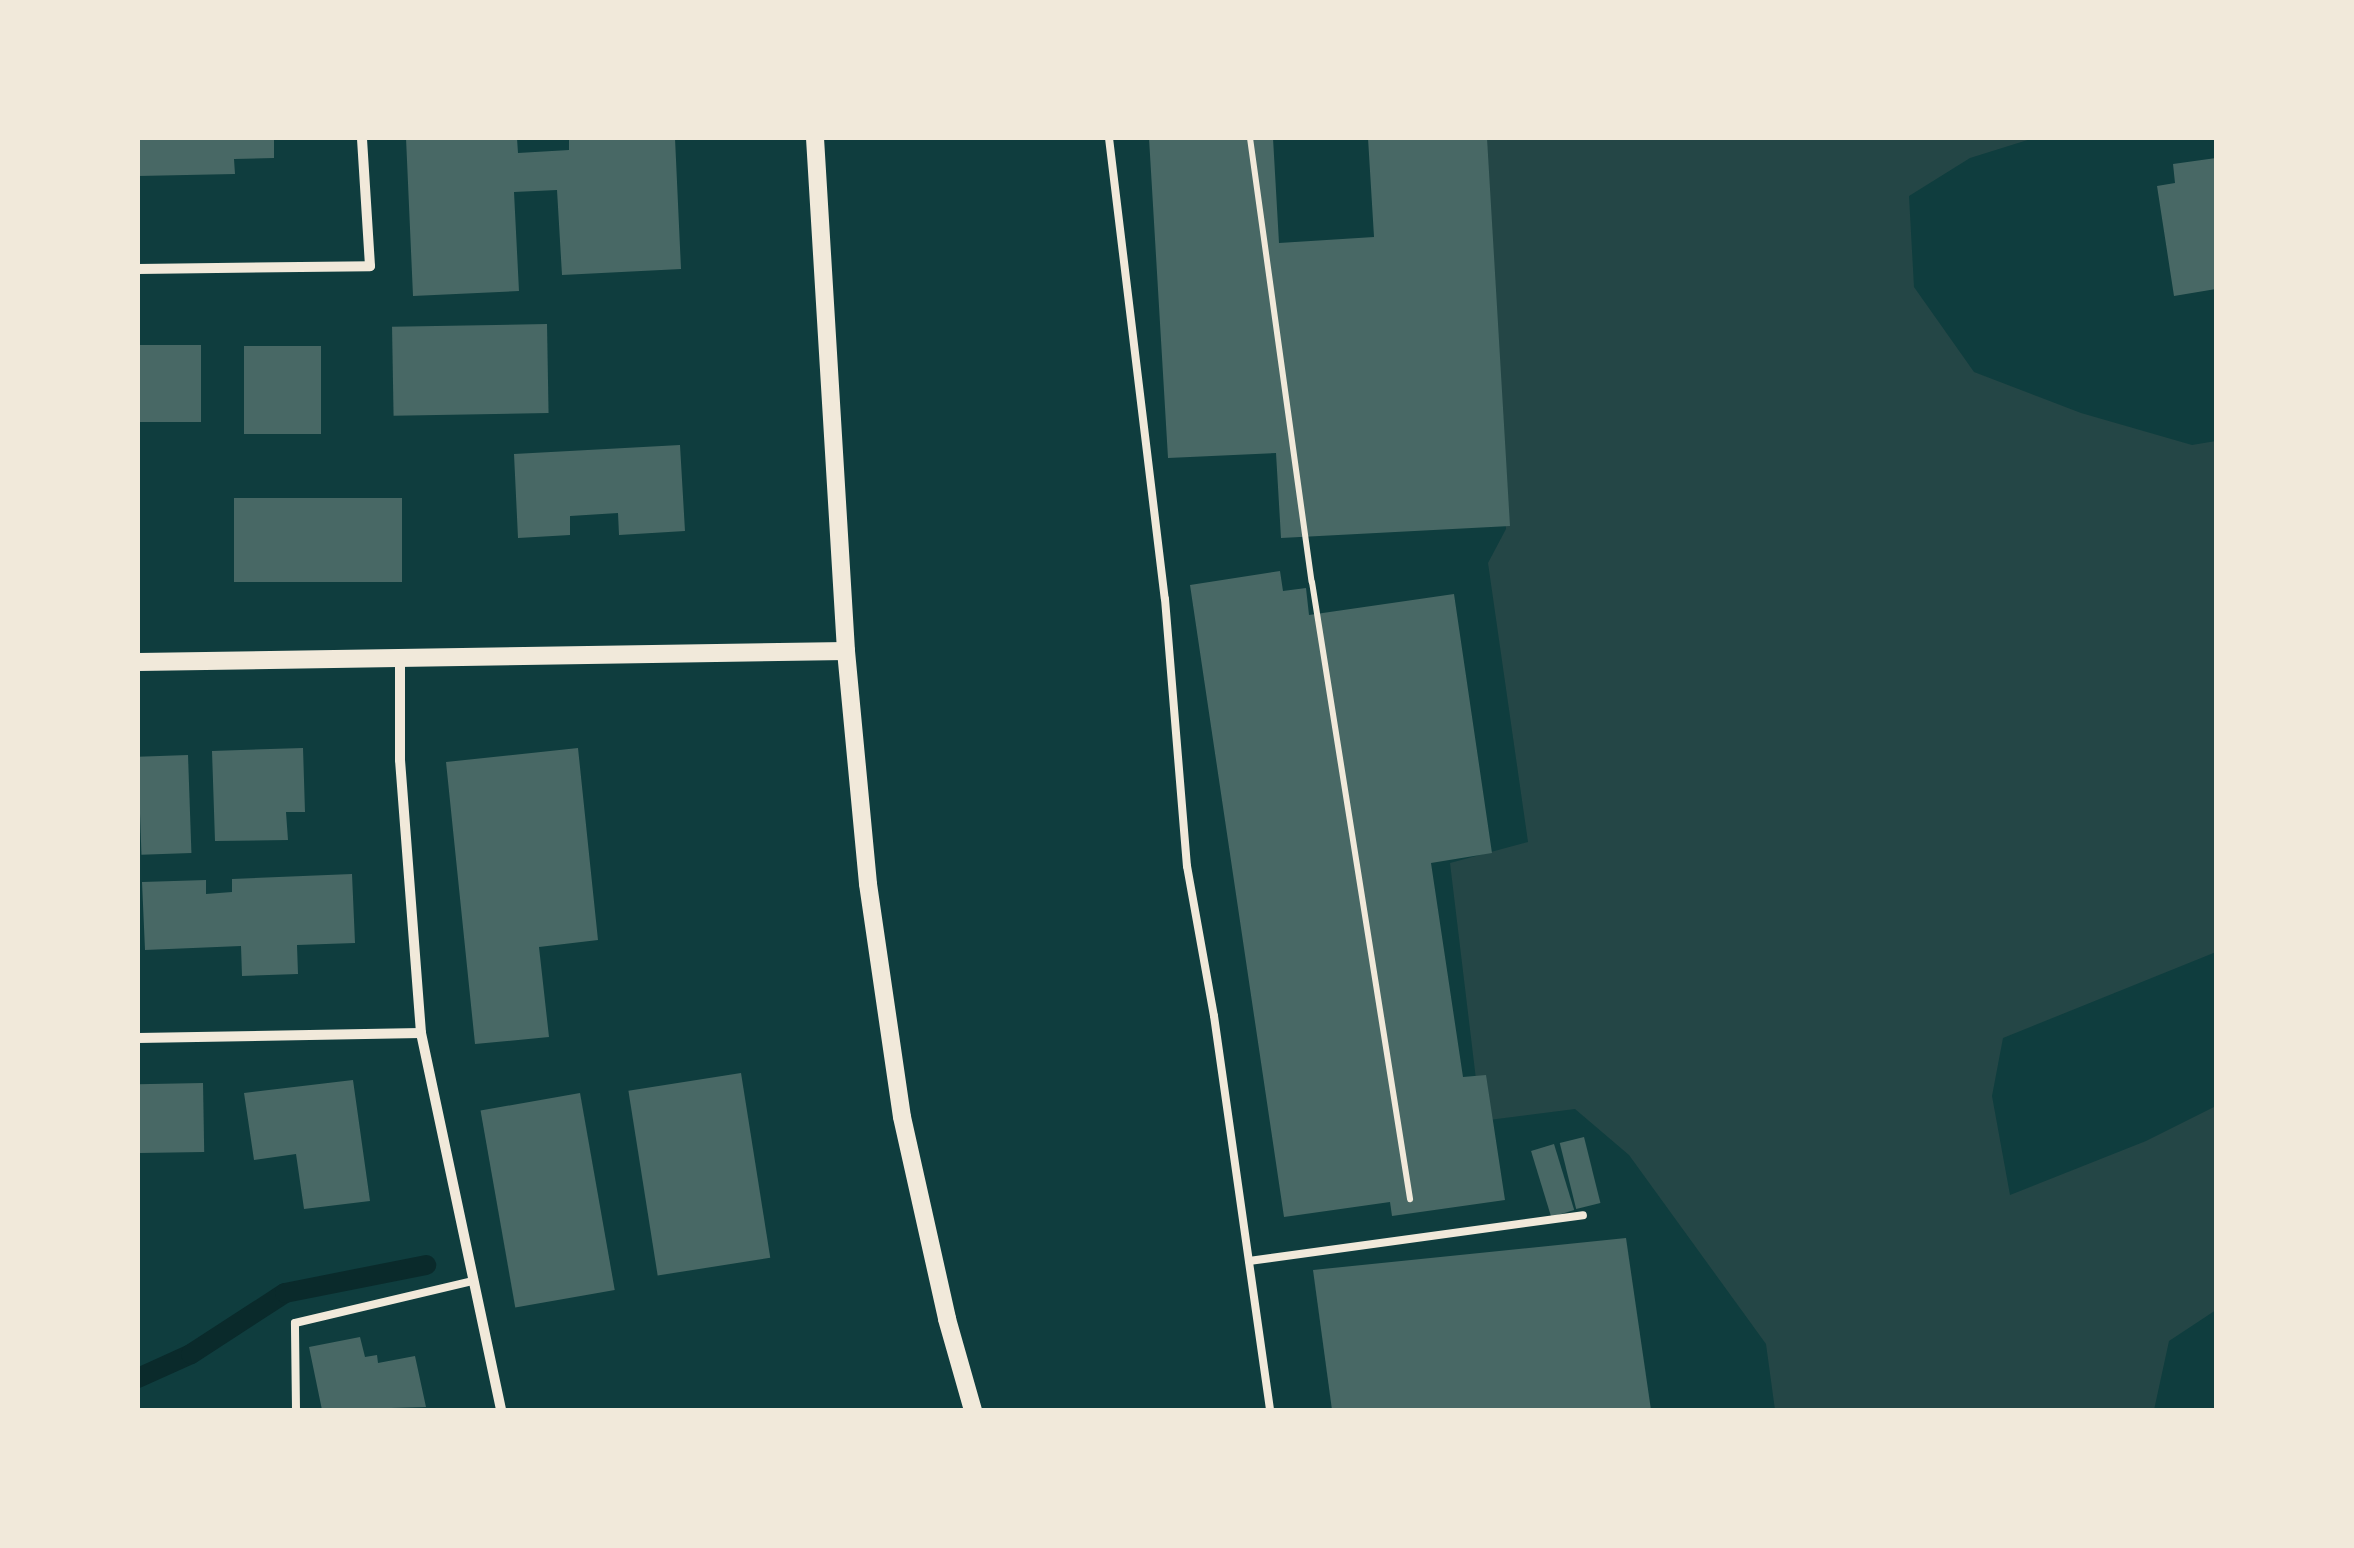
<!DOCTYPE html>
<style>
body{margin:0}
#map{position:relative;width:2354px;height:1548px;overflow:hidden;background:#0f3d3e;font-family:Cabin,sans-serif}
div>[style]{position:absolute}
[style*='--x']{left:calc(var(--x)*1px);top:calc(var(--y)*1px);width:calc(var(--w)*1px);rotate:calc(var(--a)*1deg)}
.green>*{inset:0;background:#244646}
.stream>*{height:20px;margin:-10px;padding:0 10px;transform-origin:10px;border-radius:10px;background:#0a2a2b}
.building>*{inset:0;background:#486865;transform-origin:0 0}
.path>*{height:6px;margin:-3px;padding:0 3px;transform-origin:3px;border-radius:3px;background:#f1e9da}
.service>*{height:8px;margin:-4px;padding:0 4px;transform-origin:4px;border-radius:4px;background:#f1e9da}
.minor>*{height:10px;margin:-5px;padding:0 5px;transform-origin:5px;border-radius:5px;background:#f1e9da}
.tertiary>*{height:18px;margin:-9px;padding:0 9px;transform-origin:9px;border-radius:9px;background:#f1e9da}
span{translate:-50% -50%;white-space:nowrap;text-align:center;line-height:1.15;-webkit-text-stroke:8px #f1e9da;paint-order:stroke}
.frame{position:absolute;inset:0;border:140px solid #f1e9da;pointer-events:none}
</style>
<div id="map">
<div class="green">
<div style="clip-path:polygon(1480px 138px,2034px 138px,1970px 158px,1909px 196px,1914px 287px,1974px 372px,2081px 413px,2192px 445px,2216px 441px,2216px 952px,2003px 1038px,1992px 1096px,2010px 1195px,2146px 1141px,2216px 1106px,2216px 1310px,2169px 1341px,2154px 1410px,1775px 1410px,1766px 1344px,1629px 1155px,1575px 1109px,1481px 1121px,1450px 863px,1528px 842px,1488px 563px,1506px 529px)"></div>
</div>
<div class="stream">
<div style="--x:138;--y:1378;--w:58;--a:-24.4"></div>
<div style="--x:191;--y:1354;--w:112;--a:-33"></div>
<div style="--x:285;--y:1293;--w:144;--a:-11.2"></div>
</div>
<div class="building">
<div style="clip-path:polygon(138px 138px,274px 138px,274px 158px,234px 159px,235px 174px,138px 176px)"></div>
<div style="clip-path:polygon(406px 138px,517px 138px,518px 153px,569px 150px,569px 138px,675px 138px,681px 269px,562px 275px,557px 190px,514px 192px,519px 291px,413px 296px)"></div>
<div style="clip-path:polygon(1149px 138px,1273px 138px,1279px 243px,1374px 237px,1368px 138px,1487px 138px,1510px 526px,1281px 538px,1276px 453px,1168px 458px)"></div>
<div style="clip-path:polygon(2216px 158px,2216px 289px,2174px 296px,2157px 186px,2175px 183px,2173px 164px)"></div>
<div style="left:547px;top:324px;width:89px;height:155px;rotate:89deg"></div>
<div style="left:138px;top:345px;width:63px;height:77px"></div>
<div style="left:244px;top:346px;width:77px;height:88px"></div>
<div style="clip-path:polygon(680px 445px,685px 531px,619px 535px,618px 513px,570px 516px,570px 535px,518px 538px,514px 454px)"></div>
<div style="left:402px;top:498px;width:84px;height:168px;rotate:90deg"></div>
<div style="clip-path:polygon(1280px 571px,1283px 591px,1306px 588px,1309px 615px,1454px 594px,1492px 853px,1431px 863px,1463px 1077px,1486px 1075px,1505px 1200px,1392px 1216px,1390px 1202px,1284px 1217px,1190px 585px)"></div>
<div style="clip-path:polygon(303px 748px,305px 812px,286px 812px,288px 840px,215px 841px,212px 751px)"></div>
<div style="clip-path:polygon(578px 748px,598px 940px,539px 947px,549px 1037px,475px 1044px,446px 762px)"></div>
<div style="left:188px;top:755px;width:98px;height:50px;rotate:88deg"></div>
<div style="clip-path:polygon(352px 874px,355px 943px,297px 945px,298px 974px,242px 976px,241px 946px,145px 950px,142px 882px,206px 880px,206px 894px,232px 892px,232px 879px)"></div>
<div style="left:741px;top:1073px;width:187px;height:114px;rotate:81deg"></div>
<div style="clip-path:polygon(353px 1080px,370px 1201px,304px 1209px,296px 1154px,254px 1160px,244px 1093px)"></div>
<div style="left:203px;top:1083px;width:69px;height:65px;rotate:89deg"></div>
<div style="left:580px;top:1093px;width:200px;height:101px;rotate:80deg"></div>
<div style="left:1584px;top:1137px;width:68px;height:25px;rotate:76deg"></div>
<div style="left:1554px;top:1144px;width:69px;height:24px;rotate:73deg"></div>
<div style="clip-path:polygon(1626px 1238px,1651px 1410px,1332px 1410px,1313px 1270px)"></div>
<div style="clip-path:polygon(360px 1337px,365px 1357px,377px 1355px,378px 1363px,415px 1356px,426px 1407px,322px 1410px,309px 1347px)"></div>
</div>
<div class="path">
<div style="--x:1250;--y:138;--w:448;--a:82.1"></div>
<div style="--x:1312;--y:582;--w:625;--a:80.97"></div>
</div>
<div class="service">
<div style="--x:1109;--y:138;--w:464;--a:83.1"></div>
<div style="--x:1165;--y:599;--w:268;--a:85.3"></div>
<div style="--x:1187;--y:866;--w:152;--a:79.8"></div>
<div style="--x:1214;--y:1016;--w:398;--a:81.9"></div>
<div style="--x:1249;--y:1261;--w:337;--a:-7.8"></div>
<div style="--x:296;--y:1410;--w:87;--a:-90.7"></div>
<div style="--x:295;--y:1323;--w:182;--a:-13.3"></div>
</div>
<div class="minor">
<div style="--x:138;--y:269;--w:232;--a:-0.7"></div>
<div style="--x:370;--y:266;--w:128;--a:-93.6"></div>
<div style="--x:400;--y:659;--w:101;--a:90"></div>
<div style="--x:400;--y:760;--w:274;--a:85.6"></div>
<div style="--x:421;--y:1033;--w:385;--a:78"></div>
<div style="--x:138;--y:1038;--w:283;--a:-1"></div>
</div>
<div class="tertiary">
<div style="--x:815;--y:138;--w:514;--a:86.54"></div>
<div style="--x:846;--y:651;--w:234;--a:84.6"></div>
<div style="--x:868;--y:884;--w:235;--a:81.7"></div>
<div style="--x:902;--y:1117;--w:207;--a:77.4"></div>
<div style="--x:947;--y:1319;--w:95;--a:74.1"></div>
<div style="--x:138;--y:662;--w:708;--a:-0.89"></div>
</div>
<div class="frame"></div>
</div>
